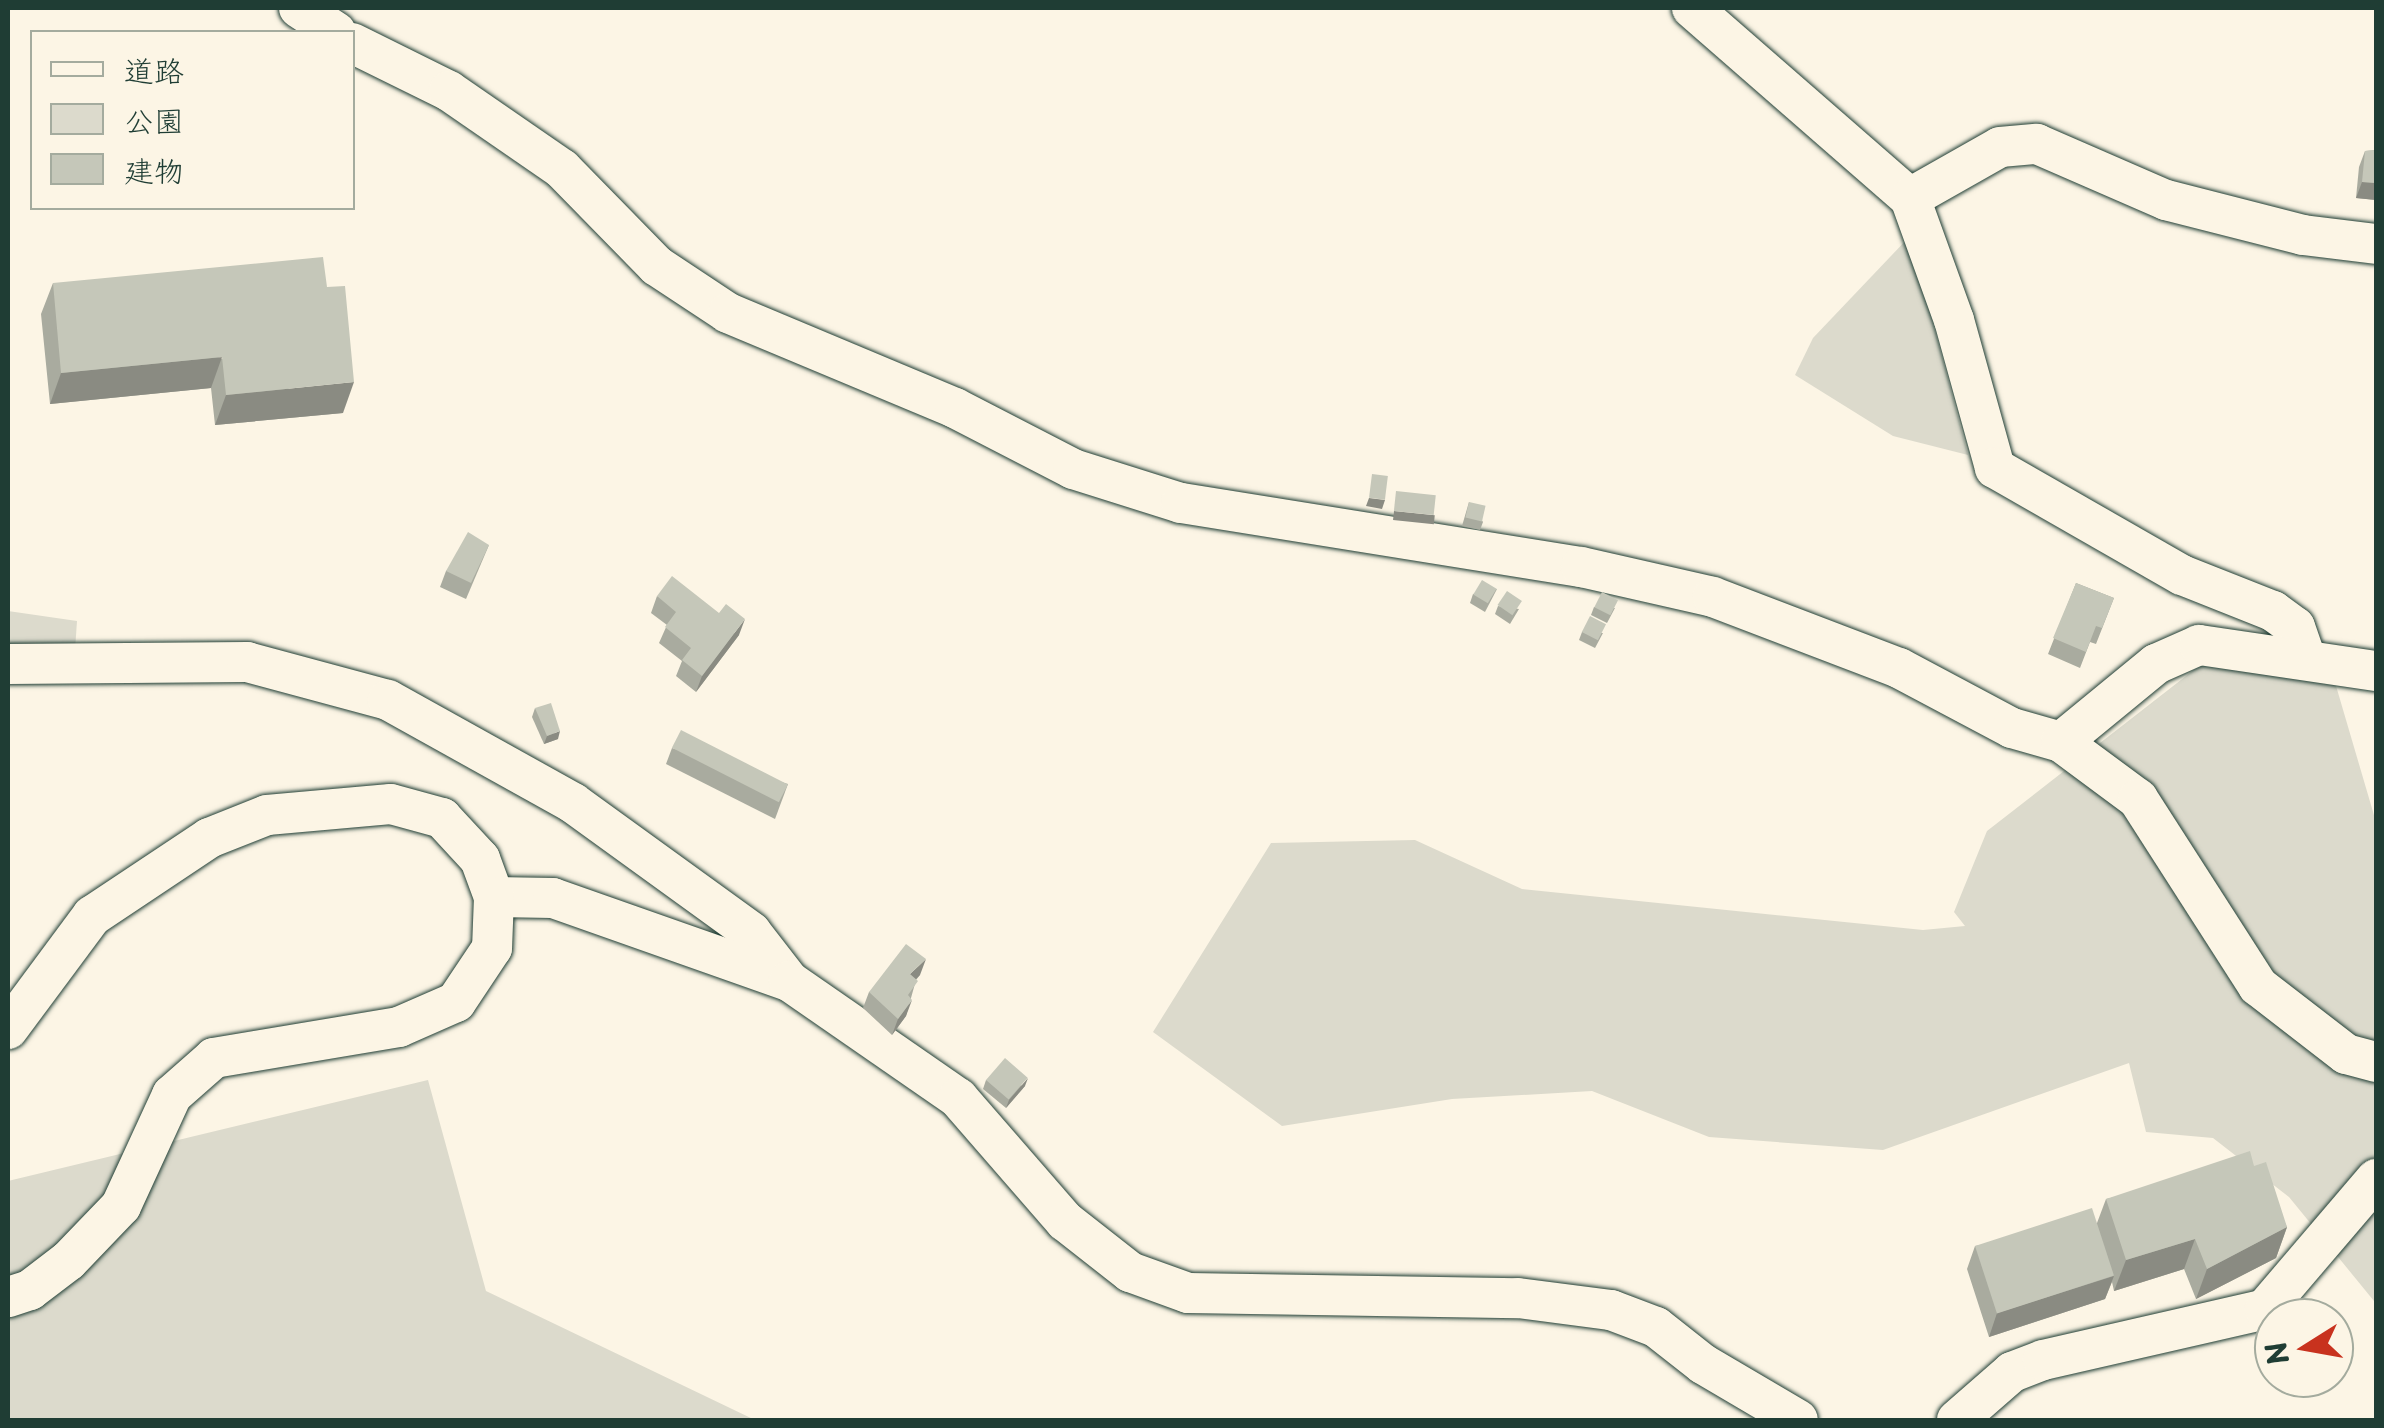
<!DOCTYPE html>
<meta charset="utf-8">
<style>
body{margin:0}
#map{position:relative;width:2384px;height:1428px;overflow:hidden;background:#fcf5e5;font-family:"Playpen Sans","Klee One",sans-serif}
div>[style]{position:absolute}
[style*='--x']{left:calc(var(--x)*1px);top:calc(var(--y)*1px);width:calc(var(--w)*1px);rotate:calc(var(--a)*1deg)}
.green>*{inset:0;background:#dcdacc}
.roads{filter:drop-shadow(0 0 2px #1f3d34) drop-shadow(0 0 2px #1f3d34)}
.minor>*{height:40px;margin:-20px;padding:0 20px;transform-origin:20px;border-radius:20px;background:#fcf5e5}
.wall>*{inset:0;background:#a9ab9f}
.shaded-wall>*{inset:0;background:#8a8b82;transform-origin:0 0}
.building>*{inset:0;background:#c5c7b9;transform-origin:0 0}
span{translate:-50% -50%;white-space:nowrap;text-align:center;line-height:1.15;-webkit-text-stroke:8px #fcf5e5;paint-order:stroke}
.frame{position:absolute;inset:0;border:10px solid #1f3d34;pointer-events:none}
.legend{position:absolute;left:30px;top:30px;width:325px;height:180px;box-sizing:border-box;background:#fcf5e5;border:2px solid #a4ab9e;margin:0;padding:12px 18px;list-style:none;font-size:30px;color:#1f3d34}
.legend li{display:flex;align-items:center;gap:20px;height:50px}
.legend b{width:50px;border:2px solid #a4ab9e}
.north{position:absolute;left:2254px;top:1298px;width:100px;height:100px;box-sizing:border-box;background:#fcf5e5;border:2px solid #a4ab9e;border-radius:50%;rotate:259deg;font-size:28px;font-weight:700;line-height:40px;text-align:center;color:#1f3d34}
.north::after{content:'';display:block;margin:auto;width:35px;height:45px;background:#c8321e;clip-path:polygon(50% 0,100% 100%,50% 72%,0 100%)}
</style>
<div id="map">
<div class="green">
<div style="clip-path:polygon(1910px 236px,1968px 455px,1893px 436px,1795px 375px,1813px 338px)"></div>
<div style="clip-path:polygon(8px 611px,77px 621px,75px 650px,8px 649px)"></div>
<div style="clip-path:polygon(2204px 662px,2334px 679px,2376px 822px,2376px 1325px,2374px 1301px,2289px 1197px,2213px 1138px,2146px 1132px,2129px 1063px,1883px 1150px,1709px 1137px,1592px 1091px,1452px 1099px,1282px 1126px,1153px 1032px,1271px 843px,1415px 840px,1522px 889px,1923px 930px,1965px 926px,1954px 912px,1987px 831px)"></div>
<div style="clip-path:polygon(428px 1080px,486px 1291px,755px 1420px,8px 1420px,8px 1181px)"></div>
</div>
<div class="roads">
<div class="minor">
<div style="--x:299;--y:8;--w:44;--a:33"></div>
<div style="--x:1692;--y:8;--w:289;--a:41.1"></div>
<div style="--x:1910;--y:198;--w:130;--a:70.2"></div>
<div style="--x:1954;--y:320;--w:154;--a:74.5"></div>
<div style="--x:1995;--y:468;--w:215;--a:29.8"></div>
<div style="--x:2182;--y:575;--w:98;--a:21.6"></div>
<div style="--x:2273;--y:611;--w:27;--a:36"></div>
<div style="--x:2295;--y:627;--w:31;--a:71"></div>
<div style="--x:352;--y:43;--w:108;--a:26.3"></div>
<div style="--x:449;--y:91;--w:137;--a:34.6"></div>
<div style="--x:562;--y:169;--w:136;--a:45.6"></div>
<div style="--x:657;--y:266;--w:85;--a:33.5"></div>
<div style="--x:728;--y:313;--w:246;--a:22.7"></div>
<div style="--x:955;--y:408;--w:133;--a:27.3"></div>
<div style="--x:1073;--y:469;--w:113;--a:17.5"></div>
<div style="--x:1181;--y:503;--w:405;--a:9.1"></div>
<div style="--x:1581;--y:567;--w:135;--a:12.8"></div>
<div style="--x:1713;--y:597;--w:199;--a:20.9"></div>
<div style="--x:1899;--y:668;--w:128;--a:28"></div>
<div style="--x:2012;--y:728;--w:51;--a:15.9"></div>
<div style="--x:2061;--y:742;--w:96;--a:36.5"></div>
<div style="--x:2138;--y:799;--w:222;--a:57.3"></div>
<div style="--x:2258;--y:986;--w:111;--a:37.7"></div>
<div style="--x:2346;--y:1054;--w:31;--a:15"></div>
<div style="--x:1910;--y:198;--w:103;--a:-29.5"></div>
<div style="--x:2000;--y:147;--w:37;--a:-5"></div>
<div style="--x:2037;--y:144;--w:141;--a:23.5"></div>
<div style="--x:2166;--y:200;--w:141;--a:14.3"></div>
<div style="--x:2303;--y:235;--w:74;--a:7"></div>
<div style="--x:8;--y:664;--w:239;--a:-0.5"></div>
<div style="--x:247;--y:662;--w:146;--a:15.1"></div>
<div style="--x:388;--y:700;--w:212;--a:29.1"></div>
<div style="--x:573;--y:803;--w:220;--a:35.9"></div>
<div style="--x:751;--y:932;--w:62;--a:52.2"></div>
<div style="--x:2061;--y:742;--w:123;--a:-39.4"></div>
<div style="--x:2156;--y:664;--w:47;--a:-23.8"></div>
<div style="--x:2199;--y:645;--w:179;--a:8.4"></div>
<div style="--x:494;--y:897;--w:59;--a:1"></div>
<div style="--x:553;--y:898;--w:250;--a:19.4"></div>
<div style="--x:789;--y:981;--w:206;--a:34.7"></div>
<div style="--x:958;--y:1098;--w:163;--a:49"></div>
<div style="--x:1065;--y:1221;--w:83;--a:38.1"></div>
<div style="--x:1130;--y:1272;--w:62;--a:19.9"></div>
<div style="--x:1188;--y:1293;--w:330;--a:0.9"></div>
<div style="--x:1518;--y:1298;--w:94;--a:7.4"></div>
<div style="--x:1611;--y:1310;--w:48;--a:20.7"></div>
<div style="--x:1656;--y:1327;--w:60;--a:38.2"></div>
<div style="--x:1703;--y:1364;--w:110;--a:30.5"></div>
<div style="--x:8;--y:1029;--w:141;--a:-53.4"></div>
<div style="--x:92;--y:916;--w:141;--a:-33.7"></div>
<div style="--x:209;--y:838;--w:62;--a:-21.6"></div>
<div style="--x:267;--y:815;--w:124;--a:-5.1"></div>
<div style="--x:391;--y:804;--w:53;--a:15.4"></div>
<div style="--x:442;--y:818;--w:56;--a:47.2"></div>
<div style="--x:480;--y:859;--w:40;--a:69.8"></div>
<div style="--x:494;--y:897;--w:51;--a:92.2"></div>
<div style="--x:492;--y:948;--w:65;--a:123.7"></div>
<div style="--x:456;--y:1002;--w:62;--a:156.3"></div>
<div style="--x:399;--y:1027;--w:188;--a:170.5"></div>
<div style="--x:214;--y:1058;--w:56;--a:138.6"></div>
<div style="--x:172;--y:1095;--w:122;--a:114.7"></div>
<div style="--x:121;--y:1206;--w:76;--a:133.9"></div>
<div style="--x:68;--y:1261;--w:48;--a:142.7"></div>
<div style="--x:30;--y:1290;--w:23;--a:162"></div>
<div style="--x:1957;--y:1420;--w:73;--a:-41.1"></div>
<div style="--x:2012;--y:1372;--w:33;--a:-21"></div>
<div style="--x:2043;--y:1360;--w:228;--a:-12.9"></div>
<div style="--x:2265;--y:1309;--w:171;--a:-49.5"></div>
</div>
</div>
<div class="wall">
<div style="clip-path:polygon(2376px 150px,2376px 200px,2356px 198px,2359px 167px,2365px 151px)"></div>
<div style="clip-path:polygon(53px 283px,343px 413px,215px 425px,211px 388px,50px 404px,41px 314px)"></div>
<div style="clip-path:polygon(1469px 502px,1483px 522px,1480px 530px,1462px 526px)"></div>
<div style="clip-path:polygon(489px 545px,466px 599px,440px 587px,446px 571px)"></div>
<div style="clip-path:polygon(2076px 583px,2114px 598px,2096px 644px,2090px 642px,2080px 668px,2048px 654px)"></div>
<div style="clip-path:polygon(1497px 589px,1485px 612px,1470px 603px,1473px 594px)"></div>
<div style="clip-path:polygon(657px 596px,739px 635px,696px 692px,676px 676px,682px 661px,659px 643px,667px 625px,651px 613px)"></div>
<div style="clip-path:polygon(1498px 606px,1519px 609px,1510px 624px,1495px 614px)"></div>
<div style="clip-path:polygon(1594px 607px,1615px 608px,1607px 623px,1591px 615px)"></div>
<div style="clip-path:polygon(1582px 632px,1603px 633px,1595px 648px,1579px 640px)"></div>
<div style="clip-path:polygon(535px 708px,558px 739px,544px 744px,532px 717px)"></div>
<div style="clip-path:polygon(672px 748px,788px 784px,775px 819px,666px 764px)"></div>
<div style="clip-path:polygon(920px 975px,916px 980px,906px 1016px,892px 1035px,863px 1008px,869px 992px)"></div>
<div style="clip-path:polygon(986px 1080px,1025px 1086px,1006px 1108px,983px 1089px)"></div>
<div style="clip-path:polygon(2254px 1166px,2287px 1227px,2276px 1258px,2196px 1299px,2184px 1269px,2114px 1291px,2112px 1282px,2105px 1299px,1989px 1337px,1967px 1269px,1975px 1246px,2097px 1223px,2106px 1199px)"></div>
</div>
<div class="shaded-wall">
<div style="clip-path:polygon(2362px 182px,2376px 183px,2376px 200px,2356px 198px)"></div>
<div style="clip-path:polygon(222px 357px,211px 388px,50px 404px,61px 373px)"></div>
<div style="clip-path:polygon(354px 382px,343px 413px,215px 425px,226px 395px)"></div>
<div style="clip-path:polygon(1369px 498px,1385px 500px,1382px 509px,1366px 506px)"></div>
<div style="left:1394px;top:511px;width:41px;height:9px;rotate:6deg"></div>
<div style="clip-path:polygon(745px 619px,739px 635px,696px 692px,702px 676px)"></div>
<div style="clip-path:polygon(560px 731px,558px 739px,544px 744px,547px 736px)"></div>
<div style="clip-path:polygon(926px 959px,920px 975px,905px 990px,910px 974px)"></div>
<div style="clip-path:polygon(912px 1000px,906px 1016px,892px 1035px,898px 1019px)"></div>
<div style="clip-path:polygon(1028px 1078px,1025px 1086px,1006px 1108px,1009px 1100px)"></div>
<div style="clip-path:polygon(2287px 1227px,2276px 1258px,2196px 1299px,2207px 1269px)"></div>
<div style="clip-path:polygon(2195px 1239px,2184px 1269px,2114px 1291px,2126px 1260px)"></div>
<div style="clip-path:polygon(2114px 1276px,2105px 1299px,1989px 1337px,1997px 1313px)"></div>
</div>
<div class="building">
<div style="clip-path:polygon(2376px 150px,2376px 183px,2362px 182px,2365px 151px)"></div>
<div style="clip-path:polygon(323px 257px,327px 287px,345px 286px,354px 382px,226px 395px,222px 357px,61px 373px,53px 283px)"></div>
<div style="left:1372px;top:474px;width:16px;height:24px;rotate:7deg"></div>
<div style="left:1396px;top:491px;width:40px;height:20px;rotate:6deg"></div>
<div style="left:1469px;top:502px;width:17px;height:16px;rotate:13deg"></div>
<div style="clip-path:polygon(468px 532px,489px 545px,471px 583px,446px 571px)"></div>
<div style="clip-path:polygon(672px 576px,719px 613px,726px 604px,745px 619px,702px 676px,682px 660px,691px 648px,665px 627px,676px 612px,657px 596px)"></div>
<div style="left:1482px;top:580px;width:17px;height:17px;rotate:31deg"></div>
<div style="clip-path:polygon(2076px 583px,2114px 598px,2102px 628px,2096px 626px,2086px 652px,2053px 638px)"></div>
<div style="left:1507px;top:591px;width:18px;height:17px;rotate:34deg"></div>
<div style="left:1602px;top:592px;width:18px;height:17px;rotate:27deg"></div>
<div style="left:1590px;top:616px;width:18px;height:18px;rotate:27deg"></div>
<div style="clip-path:polygon(551px 703px,560px 731px,547px 736px,535px 708px)"></div>
<div style="left:681px;top:730px;width:120px;height:20px;rotate:27deg"></div>
<div style="clip-path:polygon(906px 944px,926px 959px,910px 974px,918px 981px,908px 995px,912px 1000px,898px 1019px,869px 992px)"></div>
<div style="left:1005px;top:1058px;width:30px;height:29px;rotate:41deg"></div>
<div style="clip-path:polygon(2250px 1151px,2254px 1166px,2266px 1162px,2287px 1227px,2207px 1269px,2195px 1239px,2126px 1260px,2106px 1199px)"></div>
<div style="left:2092px;top:1208px;width:71px;height:123px;rotate:72deg"></div>
</div>
<div class="frame"></div>
<ul class="legend">
<li><b style="height:12px;background:#fcf5e5"></b>道路</li>
<li><b style="height:28px;background:#dcdacc"></b>公園</li>
<li><b style="height:28px;background:#c5c7b9"></b>建物</li>
</ul>
<div class="north">N</div>
</div>
